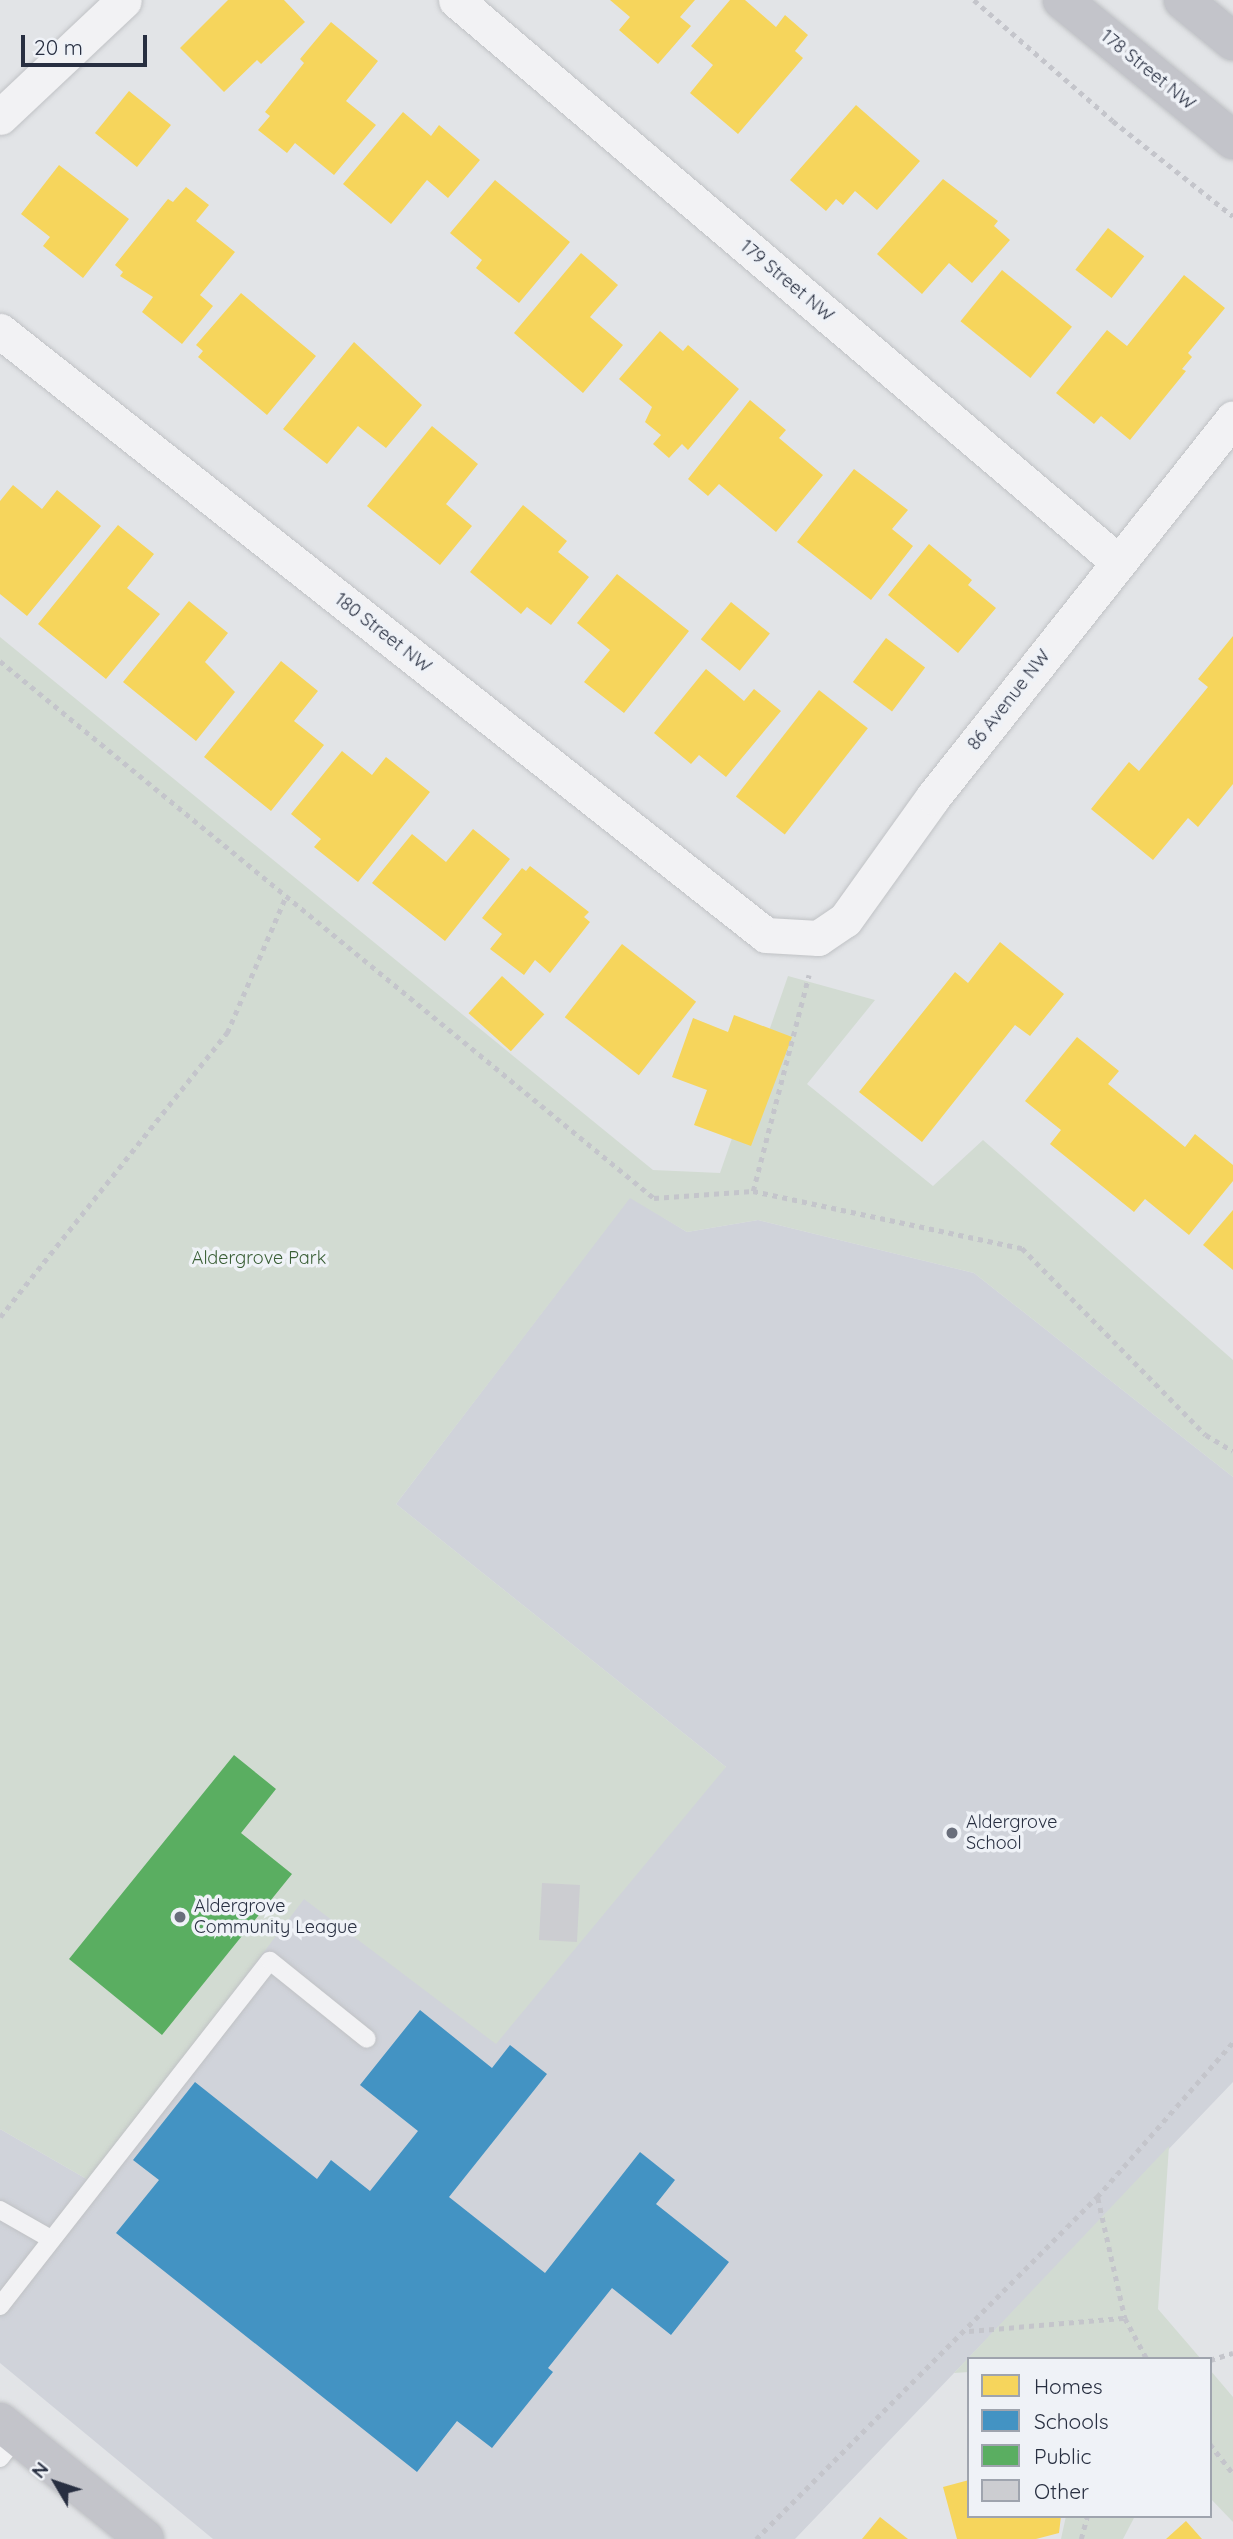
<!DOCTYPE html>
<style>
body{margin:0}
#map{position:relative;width:1233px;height:2539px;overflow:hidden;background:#e2e4e7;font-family:Quicksand,sans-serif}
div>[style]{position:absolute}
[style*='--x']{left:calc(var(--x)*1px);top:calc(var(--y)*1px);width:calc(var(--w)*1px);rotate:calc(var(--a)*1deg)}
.built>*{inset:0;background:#d0d3da}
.green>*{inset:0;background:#d2dbd2}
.homes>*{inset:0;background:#f6d55c;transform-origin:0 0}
.schools>*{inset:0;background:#4393c3}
.public>*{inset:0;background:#5aae61}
.building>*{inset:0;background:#cccdd1;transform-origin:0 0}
.path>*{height:4.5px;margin-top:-2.25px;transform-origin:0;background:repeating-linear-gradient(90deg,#c4c5cb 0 5px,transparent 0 10px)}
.roads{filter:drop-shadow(0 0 2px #c0c2c5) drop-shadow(0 0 2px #c0c2c5)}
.lane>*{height:18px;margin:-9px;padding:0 9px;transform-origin:9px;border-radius:9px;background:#f2f2f4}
.street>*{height:35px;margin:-17.5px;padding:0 17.5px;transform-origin:17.5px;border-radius:17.5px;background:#f2f2f4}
.secondary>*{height:38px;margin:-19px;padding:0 19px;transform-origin:19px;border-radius:19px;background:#c3c4ca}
.dots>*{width:19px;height:19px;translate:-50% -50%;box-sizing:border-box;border:4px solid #eff2f7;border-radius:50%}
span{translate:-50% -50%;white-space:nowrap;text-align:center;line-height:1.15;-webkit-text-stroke:7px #eff2f7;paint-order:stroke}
.street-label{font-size:18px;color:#282f41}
.park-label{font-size:18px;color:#395e35}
.poi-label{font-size:18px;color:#282f41}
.left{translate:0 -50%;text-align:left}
.legend{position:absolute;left:967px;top:2357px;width:245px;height:161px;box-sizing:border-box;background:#eff2f7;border:2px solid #9fa4ae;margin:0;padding:9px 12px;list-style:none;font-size:21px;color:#282f41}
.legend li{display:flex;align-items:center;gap:14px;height:35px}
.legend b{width:35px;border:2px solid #9fa4ae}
.north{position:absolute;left:21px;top:2448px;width:70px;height:70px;-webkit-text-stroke:5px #eff2f7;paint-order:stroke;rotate:309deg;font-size:19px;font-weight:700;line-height:28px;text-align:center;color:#282f41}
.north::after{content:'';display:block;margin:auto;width:24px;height:32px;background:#282f41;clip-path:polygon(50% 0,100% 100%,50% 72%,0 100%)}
.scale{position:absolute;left:21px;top:35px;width:126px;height:32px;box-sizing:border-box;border:4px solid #282f41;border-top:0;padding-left:9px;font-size:21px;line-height:24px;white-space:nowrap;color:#282f41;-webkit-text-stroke:5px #eff2f7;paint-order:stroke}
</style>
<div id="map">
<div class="built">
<div style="clip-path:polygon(630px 1197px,687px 1232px,758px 1220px,974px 1273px,1233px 1477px,1233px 2082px,795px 2539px,213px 2539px,0 2363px,0 2129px,90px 2181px,304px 1898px,726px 1767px,396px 1504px)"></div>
</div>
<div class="green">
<div style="clip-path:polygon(0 637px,653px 1170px,720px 1173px,788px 976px,875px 1000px,807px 1084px,933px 1186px,983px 1140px,1233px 1360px,1233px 1477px,974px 1273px,758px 1220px,687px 1232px,630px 1198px,396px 1504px,726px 1767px,496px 2044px,304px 1899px,90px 2181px,0 2129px)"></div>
<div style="clip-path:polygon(1169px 2146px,1158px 2309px,1201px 2359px,969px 2359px,969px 2372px,954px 2373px)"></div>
<div style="clip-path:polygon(1210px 2370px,1233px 2397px,1233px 2522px,1210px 2498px)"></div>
<div style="clip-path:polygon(1066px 2516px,1135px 2516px,1123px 2539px,1061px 2539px)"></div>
</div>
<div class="homes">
<div style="clip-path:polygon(228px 0,284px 0,305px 22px,261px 64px,257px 60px,224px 92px,180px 48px)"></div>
<div style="clip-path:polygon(610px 0,695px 0,680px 17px,691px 26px,658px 64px,619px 30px,630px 17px)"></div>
<div style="clip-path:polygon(730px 0,745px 0,776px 27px,785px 15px,808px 35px,795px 51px,803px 58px,738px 134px,690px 93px,713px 65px,691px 46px)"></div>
<div style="clip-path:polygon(331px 22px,378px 61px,346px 101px,376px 125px,334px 175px,295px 143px,287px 153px,258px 130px,270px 116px,265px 112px,304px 63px,300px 59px)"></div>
<div style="left:129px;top:91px;width:54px;height:54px;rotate:39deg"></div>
<div style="clip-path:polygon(856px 105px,920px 161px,877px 210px,855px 191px,843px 205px,836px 199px,826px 211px,790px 180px)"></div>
<div style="clip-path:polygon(403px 112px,431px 136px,439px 125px,480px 160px,448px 198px,427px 180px,391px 224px,343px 184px)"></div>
<div style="clip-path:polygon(59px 165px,129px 219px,83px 278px,43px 246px,50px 237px,21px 214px)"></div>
<div style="clip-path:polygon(943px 179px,998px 221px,994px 226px,1010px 240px,972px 283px,949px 263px,922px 294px,877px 254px)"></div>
<div style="clip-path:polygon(495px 180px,570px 242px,519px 303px,476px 268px,482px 260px,450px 233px)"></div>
<div style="clip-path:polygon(186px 187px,209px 205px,196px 221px,235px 252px,200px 295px,213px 306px,182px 344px,142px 312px,153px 297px,120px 276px,123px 272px,115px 265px,168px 199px,173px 202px)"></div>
<div style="left:1108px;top:228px;width:46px;height:53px;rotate:38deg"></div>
<div style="clip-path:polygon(581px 253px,618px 285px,590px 317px,623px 345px,583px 393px,514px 333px)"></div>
<div style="left:1002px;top:270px;width:90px;height:66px;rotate:39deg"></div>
<div style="clip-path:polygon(1184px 275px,1225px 308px,1188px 353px,1192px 357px,1182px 369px,1186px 371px,1130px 440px,1101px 416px,1094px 424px,1056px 393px,1107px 330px,1127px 346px)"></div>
<div style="clip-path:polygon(241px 293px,316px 356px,267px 415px,198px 357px,203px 351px,196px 345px)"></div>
<div style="clip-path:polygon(660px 331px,683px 351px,688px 345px,739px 389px,688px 450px,682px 444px,669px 458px,653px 444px,661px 435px,645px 422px,652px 407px,619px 379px)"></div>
<div style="clip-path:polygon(354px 342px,422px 405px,386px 448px,358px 426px,327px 464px,283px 429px)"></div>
<div style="clip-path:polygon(750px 400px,786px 430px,779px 438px,823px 475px,776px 532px,719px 484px,708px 496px,688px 479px)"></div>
<div style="clip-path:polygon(432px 426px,478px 464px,446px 504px,472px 526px,440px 565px,367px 506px)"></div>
<div style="clip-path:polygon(854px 469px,908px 510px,892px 529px,913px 546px,871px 600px,797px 542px)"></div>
<div style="clip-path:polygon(13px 485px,42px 509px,57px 490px,101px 526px,27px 616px,0 594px,0 501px)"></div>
<div style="clip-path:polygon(523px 505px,567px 541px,558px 552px,589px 577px,551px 625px,527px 607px,521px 614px,470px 572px)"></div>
<div style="clip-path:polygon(118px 525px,154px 554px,127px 588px,160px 614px,106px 679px,38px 624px)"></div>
<div style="clip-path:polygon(929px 544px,972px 580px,968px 585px,996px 608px,958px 653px,888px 595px)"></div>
<div style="clip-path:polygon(617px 574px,689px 631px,624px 713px,584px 682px,610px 650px,577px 623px)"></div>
<div style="clip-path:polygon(189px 601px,228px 633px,205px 662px,235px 692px,196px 741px,123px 682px)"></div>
<div style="left:731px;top:602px;width:50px;height:48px;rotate:39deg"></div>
<div style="clip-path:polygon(1233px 636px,1233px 784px,1198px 827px,1188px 818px,1153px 860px,1091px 809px,1129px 762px,1139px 771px,1208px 687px,1198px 679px)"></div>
<div style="left:886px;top:638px;width:49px;height:55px;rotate:37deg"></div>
<div style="clip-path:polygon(281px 661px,318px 691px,294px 721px,324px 745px,271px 811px,204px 757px)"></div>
<div style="clip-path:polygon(706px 669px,744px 701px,754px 689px,781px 711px,726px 777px,699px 755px,691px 764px,654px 733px)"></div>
<div style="left:819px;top:690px;width:62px;height:135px;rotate:38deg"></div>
<div style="clip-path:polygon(342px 751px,372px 775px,386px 757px,430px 792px,358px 882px,314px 847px,321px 839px,291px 814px)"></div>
<div style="clip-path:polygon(473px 829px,510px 859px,445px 941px,372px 883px,412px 834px,446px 862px)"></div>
<div style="clip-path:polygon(530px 866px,589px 912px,584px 917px,590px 922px,550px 973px,535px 960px,524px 975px,490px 949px,502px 934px,482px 918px,522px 868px,526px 871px)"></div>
<div style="clip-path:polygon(1000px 942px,1064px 994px,1030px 1036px,1015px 1025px,922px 1142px,859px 1092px,955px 972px,968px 983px)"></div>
<div style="left:622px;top:944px;width:94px;height:93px;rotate:38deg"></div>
<div style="left:502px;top:976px;width:57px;height:50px;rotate:42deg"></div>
<div style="clip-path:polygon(734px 1015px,792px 1037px,751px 1146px,694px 1125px,707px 1090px,672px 1077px,693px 1018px,728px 1032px)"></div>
<div style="clip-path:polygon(1077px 1037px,1119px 1071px,1108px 1084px,1185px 1147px,1195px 1134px,1233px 1165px,1233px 1181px,1189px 1235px,1145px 1199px,1134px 1212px,1050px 1144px,1061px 1130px,1025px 1101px)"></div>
<div style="clip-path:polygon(1233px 1210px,1233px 1270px,1203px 1245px)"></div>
<div style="clip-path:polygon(969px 2480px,969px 2516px,1061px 2516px,1059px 2533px,1036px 2539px,957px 2539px,943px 2487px)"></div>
<div style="clip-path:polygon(880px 2517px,908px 2539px,862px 2539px)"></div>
<div style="clip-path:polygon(1186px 2521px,1202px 2539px,1166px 2539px)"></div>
</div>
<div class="schools">
<div style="clip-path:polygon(420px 2010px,492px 2068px,510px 2045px,547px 2074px,449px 2197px,545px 2273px,640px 2152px,675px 2180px,656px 2204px,729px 2262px,671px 2335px,612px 2288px,548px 2368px,553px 2372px,492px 2448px,457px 2421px,417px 2472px,116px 2233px,159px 2180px,133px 2160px,195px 2082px,317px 2179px,331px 2160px,370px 2191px,418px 2131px,360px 2085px)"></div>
</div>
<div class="public">
<div style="clip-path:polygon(234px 1755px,276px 1789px,241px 1833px,292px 1874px,162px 2035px,69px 1959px)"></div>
</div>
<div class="building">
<div style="left:542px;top:1883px;width:38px;height:57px;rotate:3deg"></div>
</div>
<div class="path">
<div style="--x:974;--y:0;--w:184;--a:41"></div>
<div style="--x:1113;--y:121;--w:153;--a:38.4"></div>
<div style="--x:0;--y:661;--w:846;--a:39.39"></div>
<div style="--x:654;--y:1198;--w:99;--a:-4"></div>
<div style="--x:753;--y:1191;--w:275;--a:12"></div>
<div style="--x:1022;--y:1248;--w:262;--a:45.5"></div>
<div style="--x:1206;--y:1435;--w:31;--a:31"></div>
<div style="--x:753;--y:1191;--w:223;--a:-75.5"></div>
<div style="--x:0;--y:1317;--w:364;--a:-51.4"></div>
<div style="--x:227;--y:1033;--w:149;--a:-66.7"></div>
<div style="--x:1098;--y:2198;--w:123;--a:77.3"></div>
<div style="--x:1125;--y:2318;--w:47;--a:61.8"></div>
<div style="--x:969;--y:2331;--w:157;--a:-4.8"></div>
<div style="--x:1210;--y:2360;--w:24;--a:-17"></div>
<div style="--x:1210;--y:2444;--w:37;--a:52"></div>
<div style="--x:756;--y:2539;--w:483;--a:-45.1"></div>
<div style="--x:1097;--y:2197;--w:206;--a:-48.7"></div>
<div style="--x:1081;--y:2539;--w:24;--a:-75"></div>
</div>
<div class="roads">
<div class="lane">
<div style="--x:0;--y:2210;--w:56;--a:29.7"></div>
<div style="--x:0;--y:2306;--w:438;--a:-52"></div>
<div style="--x:270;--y:1961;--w:124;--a:38.8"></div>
<div style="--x:0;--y:2458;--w:28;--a:-52"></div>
</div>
<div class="street">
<div style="--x:456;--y:0;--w:867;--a:40.32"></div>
<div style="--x:0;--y:117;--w:170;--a:-43.3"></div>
<div style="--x:0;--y:331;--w:975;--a:38.26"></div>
<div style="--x:766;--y:935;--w:52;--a:3.3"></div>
<div style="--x:818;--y:938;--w:32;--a:-34"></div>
<div style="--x:845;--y:920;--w:151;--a:-54.4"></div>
<div style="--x:933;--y:797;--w:483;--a:-51.6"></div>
</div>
<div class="secondary">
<div style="--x:1062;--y:0;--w:221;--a:39.3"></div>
<div style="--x:1183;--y:0;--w:65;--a:39.4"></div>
<div style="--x:0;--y:2422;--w:186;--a:38.9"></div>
</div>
</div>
<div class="dots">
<div style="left:952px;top:1833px;background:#696e7b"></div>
<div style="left:180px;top:1917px;background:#696e7b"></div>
</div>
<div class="street-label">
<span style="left:1148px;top:70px;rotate:39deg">178 Street NW</span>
<span style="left:787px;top:281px;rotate:40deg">179 Street NW</span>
<span style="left:383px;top:633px;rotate:38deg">180 Street NW</span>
<span style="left:1009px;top:700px;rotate:-52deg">86 Avenue NW</span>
</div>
<div class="park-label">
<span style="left:259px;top:1258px">Aldergrove Park</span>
</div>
<div class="poi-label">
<span class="left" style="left:966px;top:1833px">Aldergrove<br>School</span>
<span class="left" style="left:194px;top:1917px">Aldergrove<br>Community League</span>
</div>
<ul class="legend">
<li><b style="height:19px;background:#f6d55c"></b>Homes</li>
<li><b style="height:19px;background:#4393c3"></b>Schools</li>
<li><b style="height:19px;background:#5aae61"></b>Public</li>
<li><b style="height:19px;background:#cccdd1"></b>Other</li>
</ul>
<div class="north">N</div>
<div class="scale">20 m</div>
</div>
